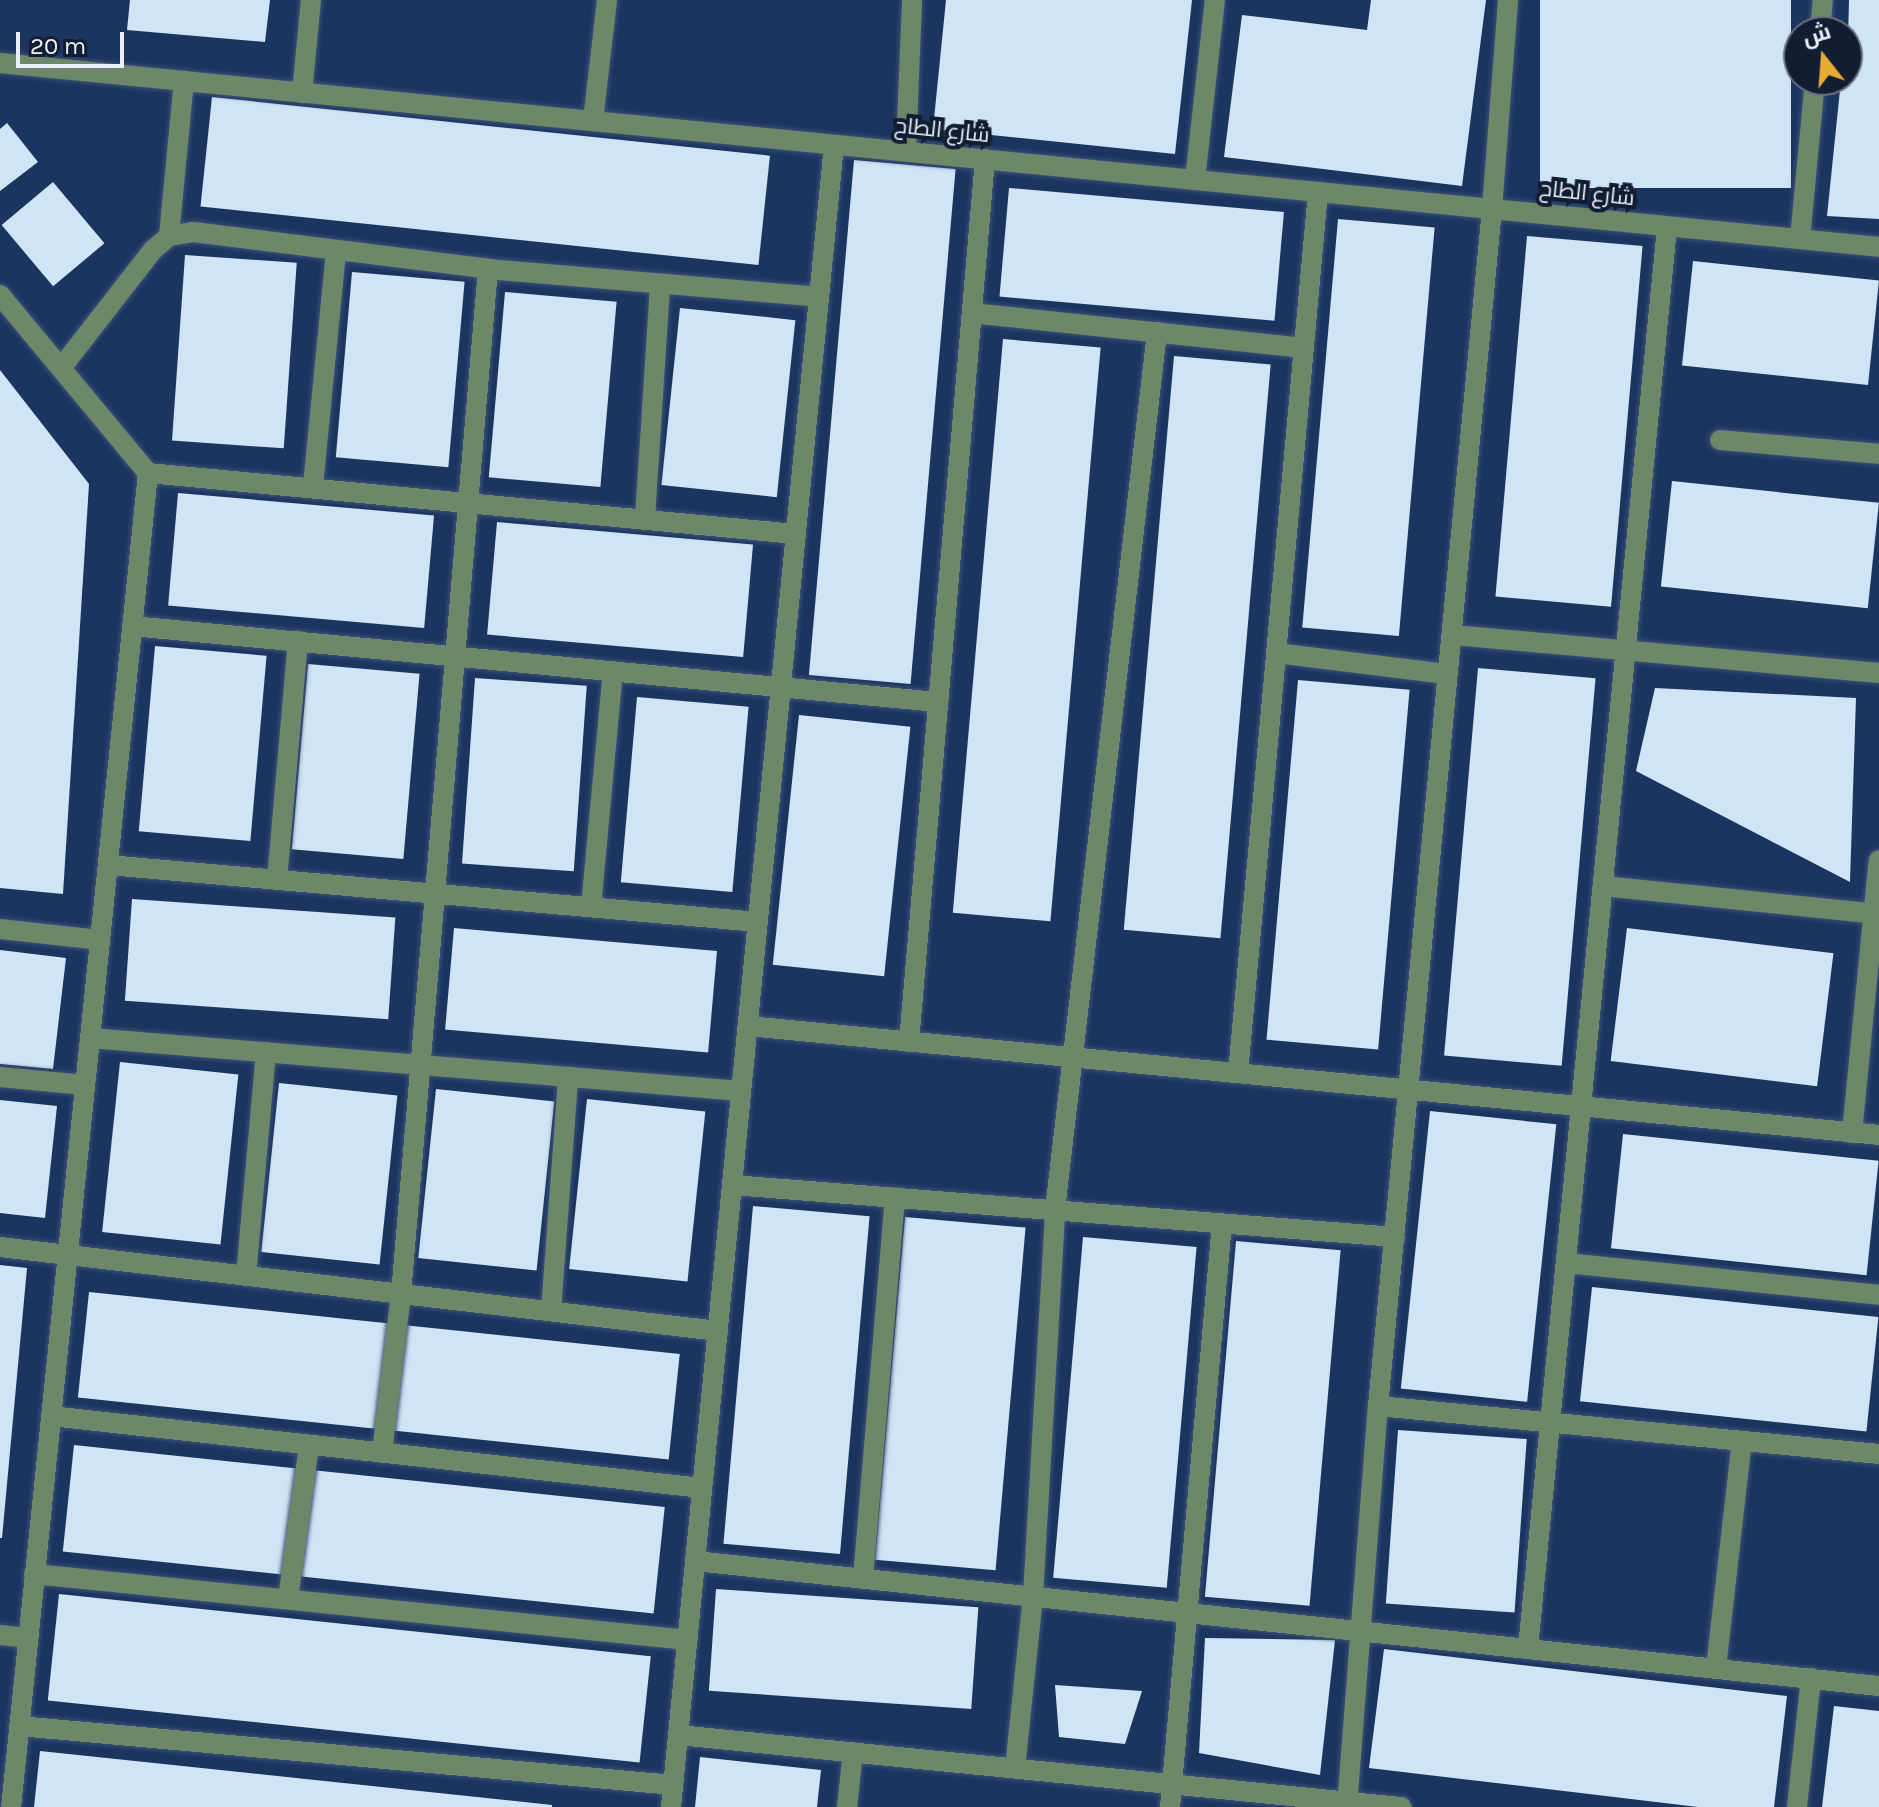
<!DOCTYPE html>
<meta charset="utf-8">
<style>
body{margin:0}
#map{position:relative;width:1879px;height:1807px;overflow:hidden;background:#1c3560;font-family:Karla,Cairo,sans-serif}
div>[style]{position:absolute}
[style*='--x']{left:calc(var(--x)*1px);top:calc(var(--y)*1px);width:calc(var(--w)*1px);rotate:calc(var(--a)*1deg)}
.building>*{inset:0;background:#cfe5f5;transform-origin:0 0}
.roads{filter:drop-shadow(0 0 2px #3d5379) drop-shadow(0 0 2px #3d5379)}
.minor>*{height:20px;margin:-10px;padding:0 10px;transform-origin:10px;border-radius:10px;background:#6d8869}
span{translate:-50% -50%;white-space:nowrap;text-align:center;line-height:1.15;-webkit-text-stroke:8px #121d31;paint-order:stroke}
.street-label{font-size:22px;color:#e9effa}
.north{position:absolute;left:1783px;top:16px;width:80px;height:80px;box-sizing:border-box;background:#121d31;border:2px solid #687181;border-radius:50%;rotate:343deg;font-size:22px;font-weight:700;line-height:32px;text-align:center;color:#e9effa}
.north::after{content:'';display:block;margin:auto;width:28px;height:36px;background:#e6ac36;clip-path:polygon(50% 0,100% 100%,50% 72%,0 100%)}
.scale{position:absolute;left:16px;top:32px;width:108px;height:36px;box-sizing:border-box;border:4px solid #e9effa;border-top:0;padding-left:10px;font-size:24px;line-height:28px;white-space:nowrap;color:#e9effa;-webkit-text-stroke:6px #121d31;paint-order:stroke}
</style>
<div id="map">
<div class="building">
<div style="clip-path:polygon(130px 0,270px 0,265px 42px,127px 30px)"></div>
<div style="clip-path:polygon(946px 0,1192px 0,1175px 154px,933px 129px)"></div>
<div style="clip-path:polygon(1371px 0,1486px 0,1462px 186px,1224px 157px,1242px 15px,1367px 30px)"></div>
<div style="left:1540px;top:0;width:251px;height:188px"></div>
<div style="clip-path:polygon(1849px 0,1879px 0,1879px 219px,1827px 216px,1841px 80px,1847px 80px)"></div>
<div style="left:212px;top:97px;width:561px;height:110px;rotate:6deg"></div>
<div style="clip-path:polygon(7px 123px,38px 162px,0 191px,0 129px)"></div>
<div style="left:854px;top:160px;width:102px;height:517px;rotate:5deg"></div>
<div style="left:53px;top:182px;width:80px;height:67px;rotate:50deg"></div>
<div style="left:1009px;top:188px;width:276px;height:109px;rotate:5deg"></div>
<div style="left:1338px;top:219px;width:97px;height:410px;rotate:5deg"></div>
<div style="left:1527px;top:236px;width:116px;height:362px;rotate:5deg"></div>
<div style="left:185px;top:255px;width:112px;height:186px;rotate:4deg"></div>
<div style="left:1693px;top:261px;width:187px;height:105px;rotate:6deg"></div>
<div style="left:352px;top:272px;width:113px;height:186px;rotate:5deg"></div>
<div style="left:505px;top:292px;width:112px;height:186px;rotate:5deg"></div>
<div style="left:680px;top:308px;width:116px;height:178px;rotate:6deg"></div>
<div style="left:1003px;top:339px;width:98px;height:576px;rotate:5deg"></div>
<div style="left:1174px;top:356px;width:97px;height:576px;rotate:5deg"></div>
<div style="clip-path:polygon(0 370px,89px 484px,63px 894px,0 888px)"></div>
<div style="left:1672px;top:481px;width:208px;height:106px;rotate:6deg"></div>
<div style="left:178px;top:493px;width:257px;height:113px;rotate:5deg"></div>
<div style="left:497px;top:522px;width:257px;height:113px;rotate:5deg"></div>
<div style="left:155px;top:646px;width:112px;height:186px;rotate:5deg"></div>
<div style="left:308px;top:664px;width:112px;height:186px;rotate:5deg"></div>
<div style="left:1478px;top:668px;width:118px;height:389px;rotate:5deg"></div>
<div style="left:475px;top:678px;width:112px;height:186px;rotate:4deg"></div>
<div style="left:1298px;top:680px;width:112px;height:361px;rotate:5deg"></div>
<div style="clip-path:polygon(1655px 688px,1856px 698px,1850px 882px,1636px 771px)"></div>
<div style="left:637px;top:697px;width:112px;height:186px;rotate:5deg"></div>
<div style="left:799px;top:715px;width:112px;height:251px;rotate:6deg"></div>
<div style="left:132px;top:899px;width:264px;height:102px;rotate:4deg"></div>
<div style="left:454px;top:928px;width:264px;height:102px;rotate:5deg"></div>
<div style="left:1627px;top:928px;width:208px;height:134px;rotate:7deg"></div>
<div style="clip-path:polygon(0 950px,66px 958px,53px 1069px,0 1064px)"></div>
<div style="left:120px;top:1062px;width:119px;height:171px;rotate:6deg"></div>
<div style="left:279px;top:1083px;width:119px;height:170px;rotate:6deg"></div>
<div style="left:436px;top:1089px;width:119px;height:170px;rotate:6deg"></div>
<div style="left:587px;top:1099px;width:119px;height:171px;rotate:6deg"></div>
<div style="clip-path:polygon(0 1100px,57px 1106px,45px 1218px,0 1213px)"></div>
<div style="left:1430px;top:1111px;width:127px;height:279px;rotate:6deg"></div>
<div style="left:1623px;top:1134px;width:257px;height:115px;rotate:6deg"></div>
<div style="left:753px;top:1206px;width:117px;height:339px;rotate:5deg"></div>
<div style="left:905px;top:1217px;width:121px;height:344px;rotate:5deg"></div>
<div style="left:1083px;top:1237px;width:114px;height:342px;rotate:5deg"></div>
<div style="left:1236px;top:1241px;width:105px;height:357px;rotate:5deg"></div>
<div style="clip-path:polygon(0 1265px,27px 1268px,2px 1538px,0 1538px)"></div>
<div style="left:1592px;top:1287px;width:288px;height:115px;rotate:6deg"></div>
<div style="left:89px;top:1292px;width:594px;height:106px;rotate:6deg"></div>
<div style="left:1398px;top:1430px;width:129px;height:174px;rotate:4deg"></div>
<div style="left:74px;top:1445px;width:594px;height:107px;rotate:6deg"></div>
<div style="left:716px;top:1589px;width:263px;height:102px;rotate:4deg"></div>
<div style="left:59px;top:1594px;width:595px;height:107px;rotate:6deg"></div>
<div style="clip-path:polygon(1205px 1638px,1335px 1640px,1320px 1775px,1199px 1753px)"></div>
<div style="clip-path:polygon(1384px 1649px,1787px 1696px,1774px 1807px,1698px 1807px,1369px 1768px)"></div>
<div style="clip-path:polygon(1055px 1685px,1142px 1691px,1125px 1744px,1059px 1737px)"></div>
<div style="clip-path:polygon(1834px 1706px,1879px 1711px,1879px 1807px,1822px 1807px)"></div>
<div style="clip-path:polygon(40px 1751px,552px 1805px,552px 1807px,34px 1807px)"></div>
<div style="clip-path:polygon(700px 1757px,821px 1770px,817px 1807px,695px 1807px)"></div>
</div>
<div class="roads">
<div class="minor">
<div style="--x:1820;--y:32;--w:32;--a:-85"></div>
<div style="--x:0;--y:63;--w:1888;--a:5.59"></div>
<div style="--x:302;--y:93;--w:93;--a:-84.5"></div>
<div style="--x:593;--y:121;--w:122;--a:-83.4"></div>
<div style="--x:906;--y:151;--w:151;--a:-87.7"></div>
<div style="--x:1195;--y:180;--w:181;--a:-83.7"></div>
<div style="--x:169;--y:236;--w:156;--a:-84.5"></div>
<div style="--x:1800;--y:239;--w:160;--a:-84.6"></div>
<div style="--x:0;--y:295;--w:231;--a:50.3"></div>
<div style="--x:148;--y:473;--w:1341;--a:95.86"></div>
<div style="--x:972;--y:313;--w:334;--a:6"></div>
<div style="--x:61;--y:368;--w:150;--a:-52.1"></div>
<div style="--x:153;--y:250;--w:21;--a:-41"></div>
<div style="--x:169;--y:236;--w:24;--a:-9"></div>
<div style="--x:193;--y:232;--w:297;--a:7.1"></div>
<div style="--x:488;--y:269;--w:332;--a:4.8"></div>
<div style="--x:1720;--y:440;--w:160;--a:5"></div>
<div style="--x:148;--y:473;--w:651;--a:5.38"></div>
<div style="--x:313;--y:486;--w:235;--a:-84.4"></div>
<div style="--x:645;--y:518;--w:234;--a:-86.3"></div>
<div style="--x:132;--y:626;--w:810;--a:5.39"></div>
<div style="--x:1453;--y:635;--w:428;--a:5.1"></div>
<div style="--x:1276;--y:653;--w:172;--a:7"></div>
<div style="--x:108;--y:865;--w:652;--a:5.01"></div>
<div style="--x:277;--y:880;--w:240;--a:-85"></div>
<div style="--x:1603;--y:886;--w:277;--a:5.8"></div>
<div style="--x:591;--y:907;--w:237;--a:-84.7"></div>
<div style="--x:0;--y:929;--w:101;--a:6.3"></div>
<div style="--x:748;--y:1026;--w:1136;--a:5.5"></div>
<div style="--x:90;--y:1038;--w:653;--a:4.65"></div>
<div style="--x:909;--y:1042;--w:886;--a:-85.08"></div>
<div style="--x:1238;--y:1073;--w:885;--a:-84.81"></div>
<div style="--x:0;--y:1077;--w:85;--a:5.4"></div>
<div style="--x:1852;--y:1133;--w:274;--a:-84.4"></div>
<div style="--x:732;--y:1185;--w:665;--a:4.48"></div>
<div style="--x:0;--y:1247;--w:723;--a:6.67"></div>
<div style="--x:1566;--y:1263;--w:315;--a:5.8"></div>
<div style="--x:246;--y:1276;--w:225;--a:-84.9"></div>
<div style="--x:551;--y:1311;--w:235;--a:-85.8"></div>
<div style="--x:1378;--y:1406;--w:503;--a:5.47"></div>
<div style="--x:51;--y:1416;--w:655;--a:6.31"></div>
<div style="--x:382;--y:1453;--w:160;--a:-83.2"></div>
<div style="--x:401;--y:1294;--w:1029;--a:-85.15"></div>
<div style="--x:695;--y:1561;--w:1191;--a:6.03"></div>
<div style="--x:34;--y:1574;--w:657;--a:5.76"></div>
<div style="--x:863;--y:1578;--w:382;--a:-85.2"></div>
<div style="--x:288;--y:1599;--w:155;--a:-82.2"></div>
<div style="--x:0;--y:1635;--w:28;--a:6"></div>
<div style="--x:1528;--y:1648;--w:1428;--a:-84.41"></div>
<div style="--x:1716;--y:1668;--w:228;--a:-83.5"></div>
<div style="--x:19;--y:1726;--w:657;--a:5.15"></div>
<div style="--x:678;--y:1735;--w:727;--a:5.69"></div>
<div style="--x:1015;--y:1768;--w:173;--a:-84"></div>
<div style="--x:1033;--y:1596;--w:387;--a:-86.7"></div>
<div style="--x:1055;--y:1210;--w:884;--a:-83.37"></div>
<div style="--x:671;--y:1807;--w:1670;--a:-84.4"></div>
<div style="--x:847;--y:1807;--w:55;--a:-83.8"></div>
<div style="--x:1170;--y:1807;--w:586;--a:-84.91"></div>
<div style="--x:1347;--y:1807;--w:402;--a:-85.6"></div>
<div style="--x:1378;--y:1406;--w:1202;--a:-84.56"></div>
<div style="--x:1492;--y:209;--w:210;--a:-85.6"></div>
<div style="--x:1797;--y:1807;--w:130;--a:-83.8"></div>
</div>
</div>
<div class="street-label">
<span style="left:942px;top:131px;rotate:6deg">شارع الطاح</span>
<span style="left:1587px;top:194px;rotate:6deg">شارع الطاح</span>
</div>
<div class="north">ش</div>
<div class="scale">20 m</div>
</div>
